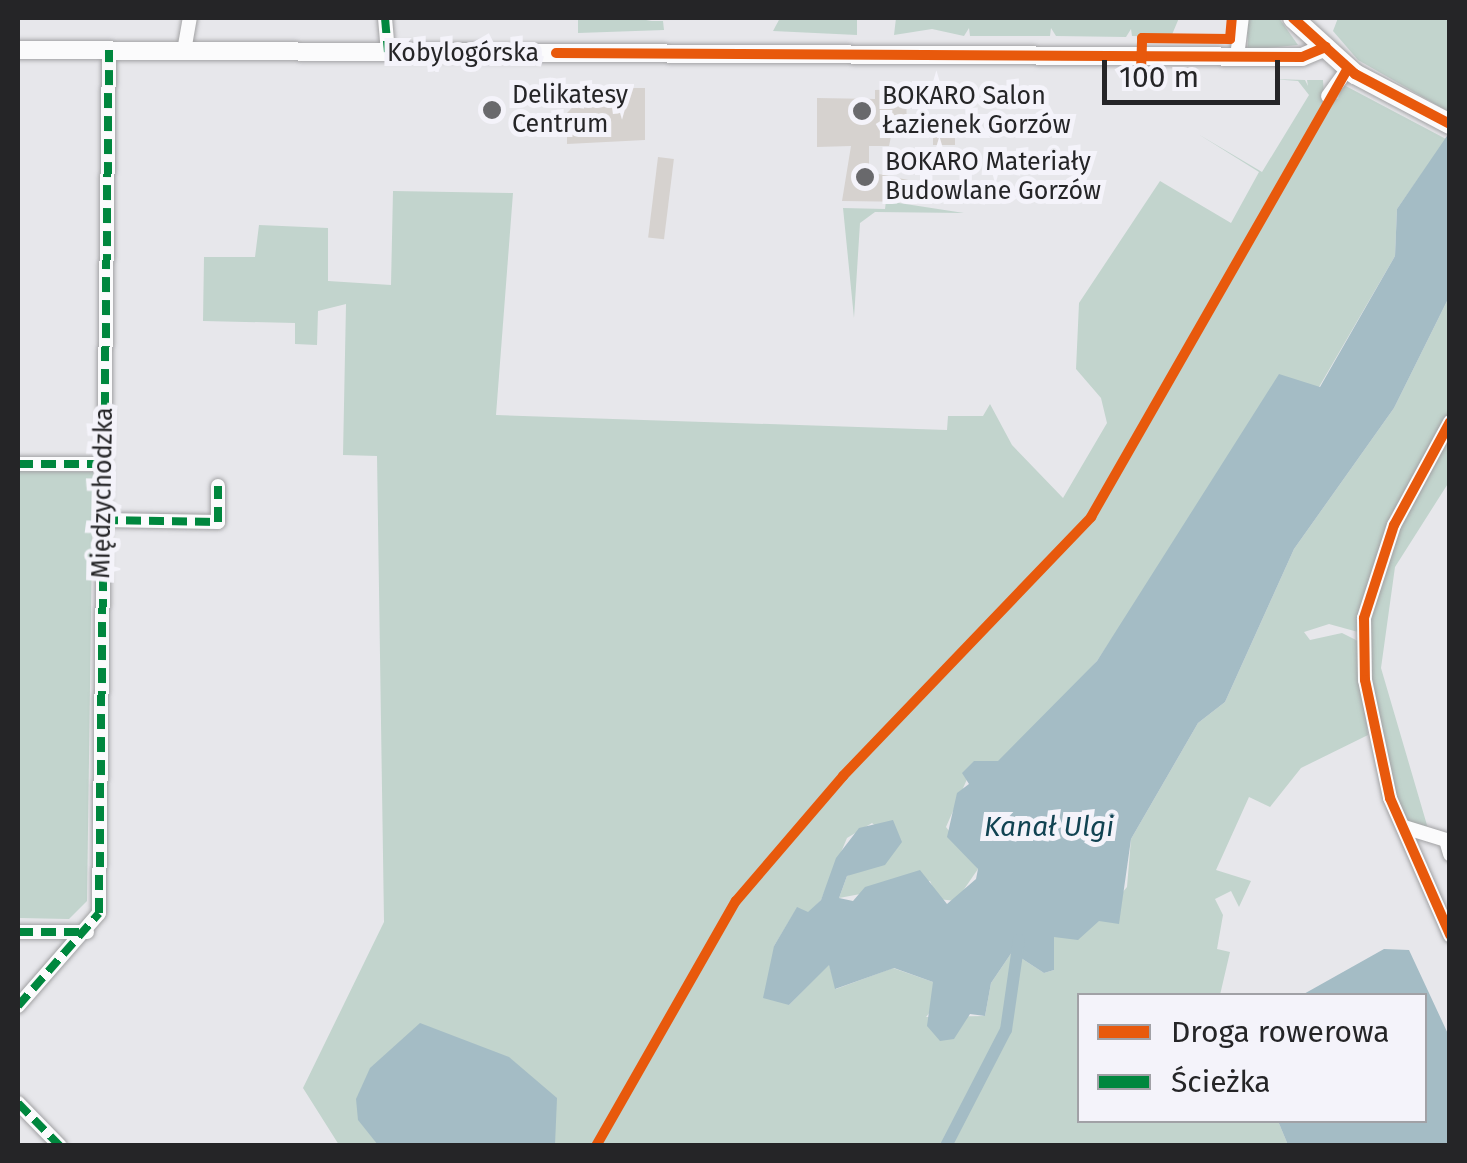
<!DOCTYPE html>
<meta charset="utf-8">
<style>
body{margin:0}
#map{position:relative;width:1467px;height:1163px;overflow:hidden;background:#e7e7eb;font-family:"Fira Sans",sans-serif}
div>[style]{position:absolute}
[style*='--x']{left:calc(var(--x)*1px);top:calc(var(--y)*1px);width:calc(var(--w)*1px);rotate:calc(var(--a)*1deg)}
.green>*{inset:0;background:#c2d4cd}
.water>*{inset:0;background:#a4bcc5}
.canal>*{height:12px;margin:-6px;padding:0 6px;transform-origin:6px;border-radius:6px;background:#a4bcc5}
.building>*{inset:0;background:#d6d2cf;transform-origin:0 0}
.roads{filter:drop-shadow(0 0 2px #a2a2a4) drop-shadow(0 0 2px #a2a2a4)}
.minor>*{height:14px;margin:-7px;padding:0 7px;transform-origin:7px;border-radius:7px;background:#fbfbfc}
.tertiary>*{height:18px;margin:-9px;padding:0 9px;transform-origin:9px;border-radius:9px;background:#fbfbfc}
.secondary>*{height:20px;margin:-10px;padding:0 10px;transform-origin:10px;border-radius:10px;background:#fbfbfc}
.quiet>*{height:8px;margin-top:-4px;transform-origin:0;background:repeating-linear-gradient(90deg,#00873e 0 15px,transparent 0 23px)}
.cycleway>*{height:10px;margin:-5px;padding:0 5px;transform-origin:5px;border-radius:5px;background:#e8590c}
.dots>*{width:28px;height:28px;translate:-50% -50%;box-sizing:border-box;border:5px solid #f4f3fa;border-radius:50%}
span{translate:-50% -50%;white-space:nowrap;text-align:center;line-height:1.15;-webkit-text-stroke:10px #f4f3fa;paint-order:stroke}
.street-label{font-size:25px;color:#252527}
.poi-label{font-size:25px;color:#252527}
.left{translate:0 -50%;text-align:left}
.water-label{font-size:28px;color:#114352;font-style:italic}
.frame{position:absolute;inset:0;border:20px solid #252527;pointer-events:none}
.legend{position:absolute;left:1077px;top:993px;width:350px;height:130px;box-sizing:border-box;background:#f4f3fa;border:2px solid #a1a1a6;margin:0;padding:12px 18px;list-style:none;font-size:30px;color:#252527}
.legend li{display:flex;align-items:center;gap:20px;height:50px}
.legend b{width:50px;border:2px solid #a1a1a6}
.scale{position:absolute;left:1102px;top:60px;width:178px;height:45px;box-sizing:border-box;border:5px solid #252527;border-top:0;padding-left:12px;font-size:30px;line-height:35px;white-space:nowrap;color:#252527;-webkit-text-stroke:8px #f4f3fa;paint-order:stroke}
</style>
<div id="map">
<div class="green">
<div style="clip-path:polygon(578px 18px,663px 18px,646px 21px,663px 21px,664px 30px,578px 33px)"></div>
<div style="clip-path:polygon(780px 18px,857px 18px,857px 35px,773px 31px)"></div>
<div style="clip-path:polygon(896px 18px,1179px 18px,1171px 37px,1132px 36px,1131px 29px,1126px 37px,1056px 36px,1051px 28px,1050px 36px,970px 36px,969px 28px,964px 36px,932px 29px,894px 35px)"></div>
<div style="clip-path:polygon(1247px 18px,1279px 18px,1298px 45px,1248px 50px)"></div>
<div style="clip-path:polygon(1338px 18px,1449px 18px,1449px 112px,1358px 60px,1333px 31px)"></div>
<div style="clip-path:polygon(1272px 79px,1305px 80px,1308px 86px,1307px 80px,1323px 80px,1324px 95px,1338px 99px,1342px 84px,1446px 139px,1397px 209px,1395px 256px,1319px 387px,1198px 509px,1097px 661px,1046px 719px,998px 762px,975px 761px,946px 827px,978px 869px,956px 901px,938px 899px,930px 881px,839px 898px,847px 876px,887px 857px,895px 842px,872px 823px,847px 838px,821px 900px,808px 913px,797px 908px,774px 946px,789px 1005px,829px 964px,836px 989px,893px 968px,933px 982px,934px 1007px,926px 1017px,985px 1016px,991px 983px,1012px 952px,1044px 973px,1054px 970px,1054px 937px,1099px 920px,1127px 887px,1131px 839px,1198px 723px,1225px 702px,1294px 549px,1394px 408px,1449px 297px,1449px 412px,1384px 539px,1358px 632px,1329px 624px,1304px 632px,1310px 640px,1342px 633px,1358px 641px,1368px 735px,1301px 768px,1270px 807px,1249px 797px,1216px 870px,1251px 881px,1239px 907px,1231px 891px,1215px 899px,1223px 915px,1217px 949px,1230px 952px,1220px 995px,1080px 996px,1080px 1120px,1278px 1121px,1288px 1145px,339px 1145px,303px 1088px,384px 922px,377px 456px,343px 455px,346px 304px,318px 311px,317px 345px,295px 344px,295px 323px,203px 321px,204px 257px,255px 257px,259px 225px,328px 228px,328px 281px,391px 285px,393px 191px,513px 193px,496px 415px,947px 430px,948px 416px,983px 416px,990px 404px,1012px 445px,1063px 498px,1107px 423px,1101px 398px,1076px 369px,1079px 303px,1160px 181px,1231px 223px,1259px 172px,1198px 134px,1262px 172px,1309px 95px,1298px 81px)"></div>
<div style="clip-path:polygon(886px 201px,964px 213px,875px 212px,860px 223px,854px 318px,843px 208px,885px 209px)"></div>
<div style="clip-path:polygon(1449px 433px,1449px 482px,1395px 567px,1381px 668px,1429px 832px,1407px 827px,1390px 798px,1373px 713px,1369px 625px,1390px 545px)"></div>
<div style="clip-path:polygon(18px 471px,93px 472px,87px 901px,69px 919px,18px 918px)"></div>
</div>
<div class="water">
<div style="clip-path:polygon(1449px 133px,1449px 297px,1394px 408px,1294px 549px,1225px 702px,1198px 723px,1131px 839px,1119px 924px,1099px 921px,1078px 940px,1054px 937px,1054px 970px,1044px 973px,1012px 952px,991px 983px,985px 1016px,970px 1014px,954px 1039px,940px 1041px,927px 1026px,933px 982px,894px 968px,835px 989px,829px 965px,789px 1005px,763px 998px,774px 946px,797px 907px,808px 912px,821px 900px,836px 858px,859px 828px,893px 820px,902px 842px,885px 865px,847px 876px,839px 898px,853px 901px,865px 887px,920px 870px,947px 904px,976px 879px,978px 869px,947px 837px,957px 793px,969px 784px,962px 773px,974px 761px,998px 761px,1097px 661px,1279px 374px,1320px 387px,1395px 256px,1397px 209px)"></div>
<div style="clip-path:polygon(1384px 949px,1409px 950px,1449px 1036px,1449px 1145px,1288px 1145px,1278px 1121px,1424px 1120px,1424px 996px,1302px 995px)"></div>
<div style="clip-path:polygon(420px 1023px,509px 1057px,557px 1098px,555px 1145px,378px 1145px,358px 1120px,356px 1099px,370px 1068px)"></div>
</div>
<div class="canal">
<div style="--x:946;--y:1146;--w:131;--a:-62.7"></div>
<div style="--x:1006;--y:1030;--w:91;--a:-81.8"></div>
</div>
<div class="building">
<div style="clip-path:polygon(591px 88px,645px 88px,645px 140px,567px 144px,567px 113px)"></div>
<div style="clip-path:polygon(906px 89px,907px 132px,892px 132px,889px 146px,869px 146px,869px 172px,918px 182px,918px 202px,842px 201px,851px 146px,817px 147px,817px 98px,875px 99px,875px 90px)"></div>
<div style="left:933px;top:119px;width:22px;height:26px"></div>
<div style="left:658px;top:157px;width:16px;height:81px;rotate:7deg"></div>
</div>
<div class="roads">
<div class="minor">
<div style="--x:385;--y:18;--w:34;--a:85"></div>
<div style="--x:184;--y:51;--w:34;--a:-80"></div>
<div style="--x:1237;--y:57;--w:39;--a:-83"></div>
<div style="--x:1328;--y:96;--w:34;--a:-54"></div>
<div style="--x:1450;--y:422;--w:117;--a:118.5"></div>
<div style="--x:1394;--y:525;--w:98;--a:107.9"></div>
<div style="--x:1364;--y:618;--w:62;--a:89.1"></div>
<div style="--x:1365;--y:680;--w:121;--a:78"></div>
<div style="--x:1390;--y:798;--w:150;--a:66.3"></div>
<div style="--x:18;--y:464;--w:85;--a:0"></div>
<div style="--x:103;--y:520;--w:115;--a:1"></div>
<div style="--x:218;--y:522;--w:36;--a:-90"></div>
<div style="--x:1404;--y:827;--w:44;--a:17.2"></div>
<div style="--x:1446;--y:840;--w:15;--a:74"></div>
<div style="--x:18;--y:932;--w:69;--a:0"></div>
<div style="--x:18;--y:1006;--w:123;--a:-48.9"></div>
<div style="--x:99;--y:913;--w:863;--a:-89.34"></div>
<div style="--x:18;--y:1103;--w:60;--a:45.7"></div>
</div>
<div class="tertiary">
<div style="--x:18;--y:50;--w:1284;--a:0.31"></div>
<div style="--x:1302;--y:57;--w:26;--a:-23"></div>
</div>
<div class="secondary">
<div style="--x:1293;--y:18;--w:84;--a:42.1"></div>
<div style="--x:1355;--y:74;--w:107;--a:27.8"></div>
</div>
</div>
<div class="quiet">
<div style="--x:385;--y:18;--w:34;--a:85"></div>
<div style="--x:18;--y:464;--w:85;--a:0"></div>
<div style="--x:103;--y:520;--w:115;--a:1"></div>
<div style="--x:218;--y:522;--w:36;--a:-90"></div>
<div style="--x:18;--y:932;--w:69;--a:0"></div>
<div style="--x:18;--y:1006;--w:123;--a:-48.9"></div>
<div style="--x:99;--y:913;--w:863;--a:-89.34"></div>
<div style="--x:18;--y:1103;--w:60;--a:45.7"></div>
</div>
<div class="cycleway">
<div style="--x:1293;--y:18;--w:84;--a:42.1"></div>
<div style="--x:1355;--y:74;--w:107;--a:27.8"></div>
<div style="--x:556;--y:53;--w:746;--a:0.31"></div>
<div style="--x:1302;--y:57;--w:26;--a:-23"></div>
<div style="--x:1141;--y:71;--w:33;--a:-88"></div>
<div style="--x:1142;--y:38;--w:88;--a:0.7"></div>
<div style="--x:1230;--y:39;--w:21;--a:-85"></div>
<div style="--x:1450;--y:422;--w:117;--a:118.5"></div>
<div style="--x:1394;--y:525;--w:98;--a:107.9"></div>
<div style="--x:1364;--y:618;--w:62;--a:89.1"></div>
<div style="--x:1365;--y:680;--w:121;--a:78"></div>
<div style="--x:1390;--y:798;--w:150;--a:66.3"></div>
<div style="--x:596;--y:1146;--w:282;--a:-60.3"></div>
<div style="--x:736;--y:901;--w:165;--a:-49.4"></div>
<div style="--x:843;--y:776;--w:359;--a:-46.2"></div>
<div style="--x:1091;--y:517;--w:517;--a:-60.21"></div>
</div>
<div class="dots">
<div style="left:492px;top:110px;background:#69696c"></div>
<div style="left:862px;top:111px;background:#69696c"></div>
<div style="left:865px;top:177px;background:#69696c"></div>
</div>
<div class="street-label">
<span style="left:463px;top:53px">Kobylogórska</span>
<span style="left:103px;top:493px;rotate:-89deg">Międzychodzka</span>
</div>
<div class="poi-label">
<span class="left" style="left:512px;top:110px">Delikatesy<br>Centrum</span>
<span class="left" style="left:882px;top:111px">BOKARO Salon<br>Łazienek Gorzów</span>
<span class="left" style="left:885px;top:177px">BOKARO Materiały<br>Budowlane Gorzów</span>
</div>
<div class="water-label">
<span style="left:1049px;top:827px">Kanał Ulgi</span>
</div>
<div class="frame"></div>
<ul class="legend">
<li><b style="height:12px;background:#e8590c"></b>Droga rowerowa</li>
<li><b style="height:12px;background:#00873e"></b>Ścieżka</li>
</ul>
<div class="scale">100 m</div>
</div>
